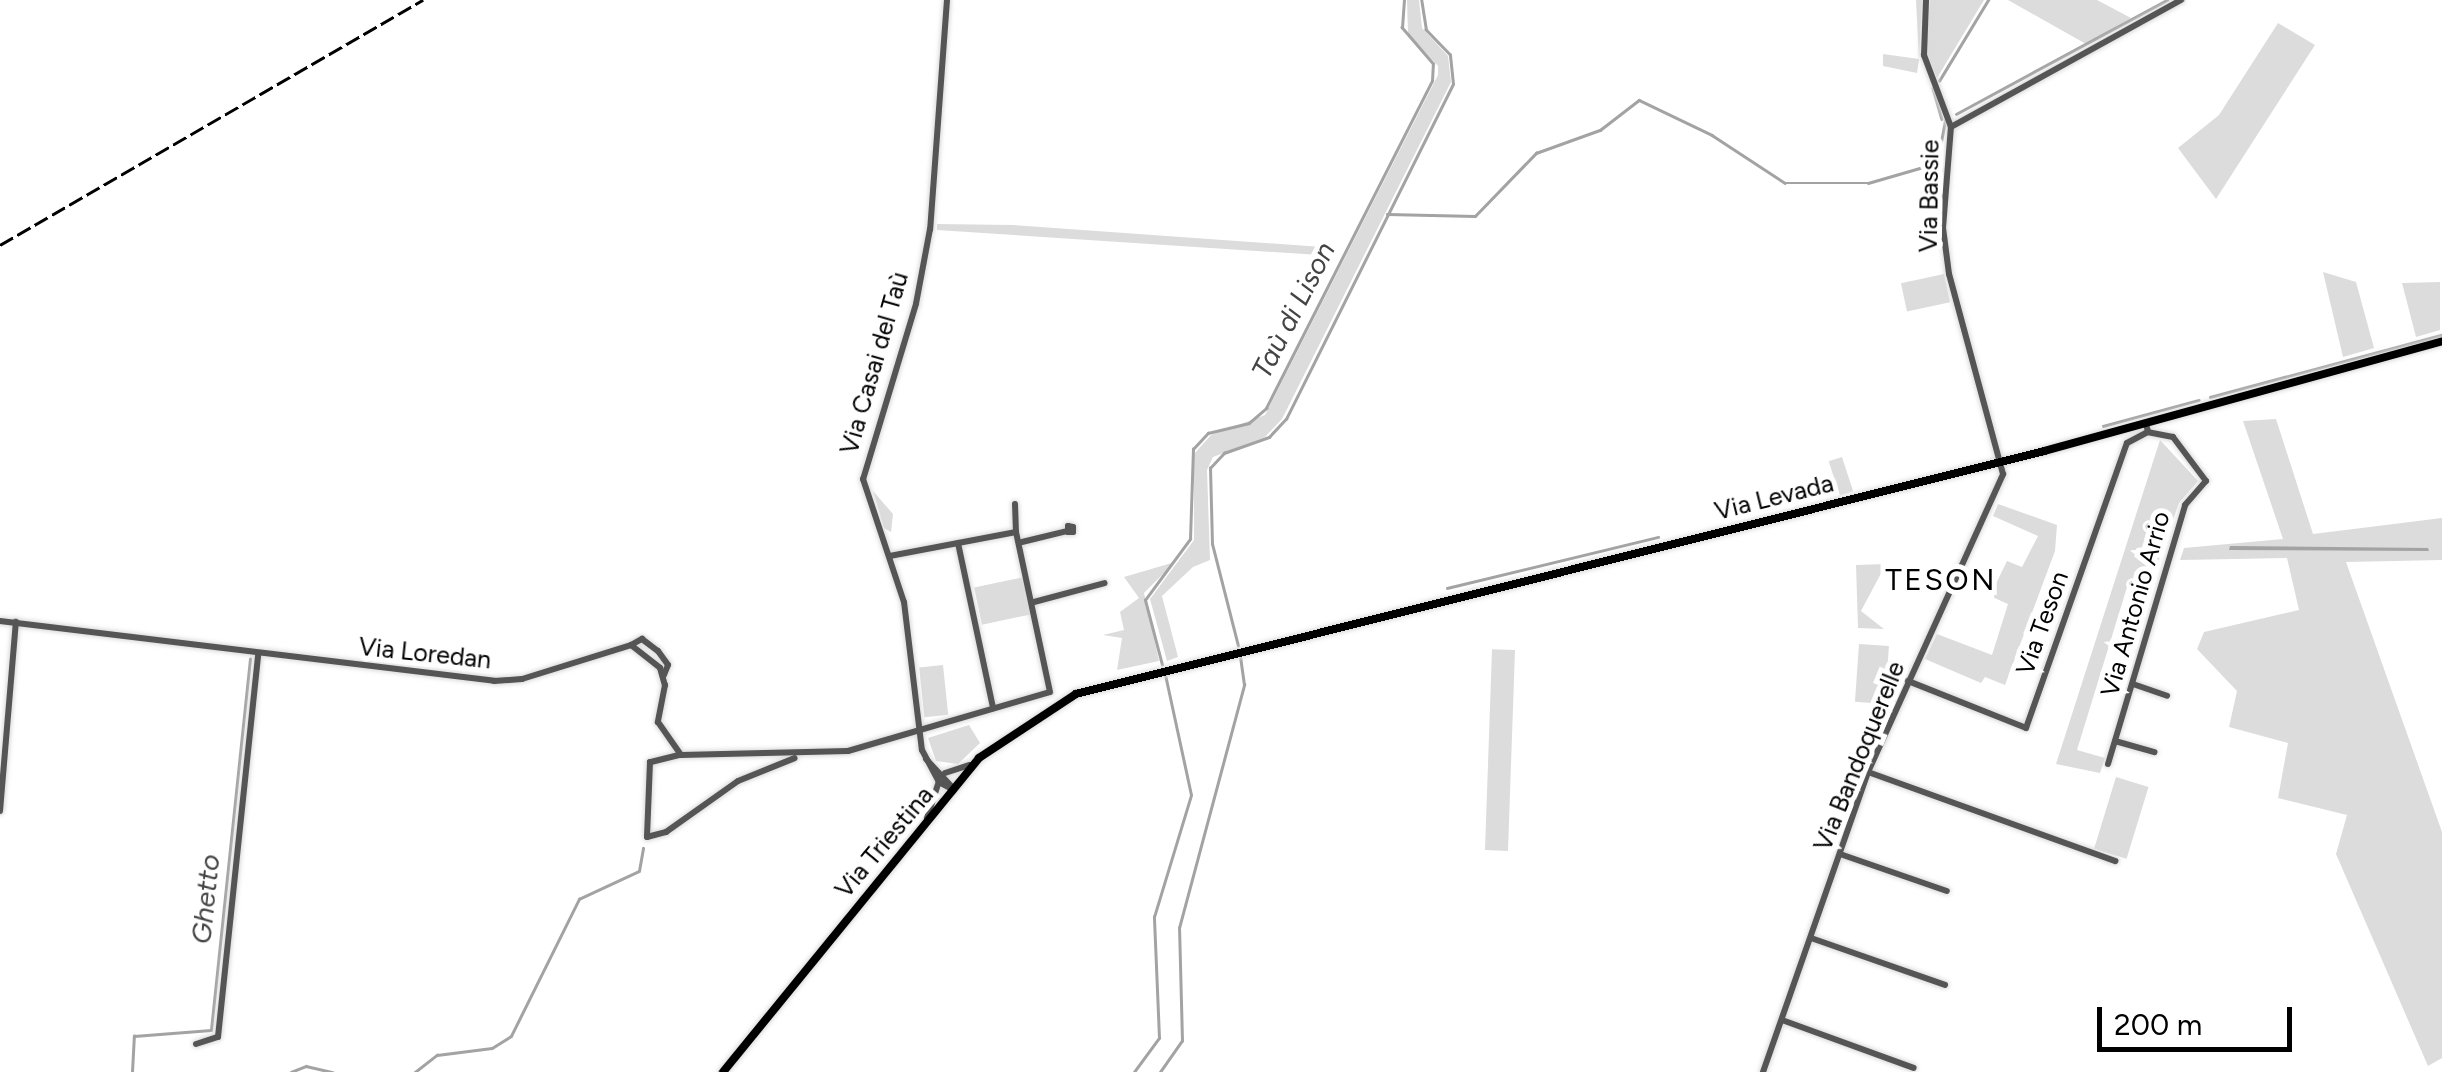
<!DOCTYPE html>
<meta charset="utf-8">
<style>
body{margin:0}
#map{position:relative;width:2442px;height:1072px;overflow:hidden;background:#fff;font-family:Figtree,sans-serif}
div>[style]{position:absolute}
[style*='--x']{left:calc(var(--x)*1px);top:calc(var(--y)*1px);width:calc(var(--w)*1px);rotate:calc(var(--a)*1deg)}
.green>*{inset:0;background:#dcdcdc;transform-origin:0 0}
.water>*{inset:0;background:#a3a3a3}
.stream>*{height:2.5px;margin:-1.25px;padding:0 1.25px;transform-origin:1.25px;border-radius:1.25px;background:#a3a3a3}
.roads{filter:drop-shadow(0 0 2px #dbdbdb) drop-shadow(0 0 2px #dbdbdb)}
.minor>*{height:6px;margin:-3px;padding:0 3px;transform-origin:3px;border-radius:3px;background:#555}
.major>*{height:8px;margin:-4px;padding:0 4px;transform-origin:4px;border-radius:4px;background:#000}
.rail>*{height:2.5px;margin-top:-1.25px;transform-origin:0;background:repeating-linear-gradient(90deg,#000 0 15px,transparent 0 20px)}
span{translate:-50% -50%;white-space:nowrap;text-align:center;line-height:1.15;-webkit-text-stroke:10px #fff;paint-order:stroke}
.street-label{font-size:25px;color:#000}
.water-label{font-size:28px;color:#444;font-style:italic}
.quarter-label{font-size:30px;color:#000;letter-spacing:2.5px}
.scale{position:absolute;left:2097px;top:1007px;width:195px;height:45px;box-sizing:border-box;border:5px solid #000;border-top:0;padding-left:12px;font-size:30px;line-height:35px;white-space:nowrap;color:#000;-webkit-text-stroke:8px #fff;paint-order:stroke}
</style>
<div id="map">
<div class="green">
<div style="clip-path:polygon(1407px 0,1419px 0,1422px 28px,1448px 56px,1451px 82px,1282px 419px,1265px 437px,1213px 457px,1207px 470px,1210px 560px,1193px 567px,1162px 596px,1178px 657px,1167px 661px,1150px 599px,1194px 540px,1194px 454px,1211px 435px,1265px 415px,1438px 75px,1438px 66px,1408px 34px)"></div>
<div style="clip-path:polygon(1916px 0,1922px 0,1919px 60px,1917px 73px,1883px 66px,1883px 54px,1919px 59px)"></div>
<div style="clip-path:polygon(1930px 0,1984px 0,1937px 78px,1926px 52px)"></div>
<div style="clip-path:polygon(2008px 0,2097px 0,2131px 18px,2086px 44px)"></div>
<div style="clip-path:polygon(2278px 23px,2315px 45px,2216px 199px,2178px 148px,2219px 115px)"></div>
<div style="clip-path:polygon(937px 224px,1013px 225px,1336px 248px,1335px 256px,937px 230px)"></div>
<div style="clip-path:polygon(2323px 272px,2356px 282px,2374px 348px,2343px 357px)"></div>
<div style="left:1944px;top:274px;width:29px;height:44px;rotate:78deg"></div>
<div style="clip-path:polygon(2440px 282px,2440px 330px,2416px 337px,2402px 283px)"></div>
<div style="clip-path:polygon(2276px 419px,2313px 534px,2442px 518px,2442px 560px,2346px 562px,2442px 832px,2442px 1058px,2428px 1066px,2336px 854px,2347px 815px,2278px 798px,2288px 743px,2229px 727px,2237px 691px,2197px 649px,2204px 632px,2299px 610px,2287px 558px,2180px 560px,2184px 548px,2283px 539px,2243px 421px)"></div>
<div style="clip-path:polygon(2160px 440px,2198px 481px,2179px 503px,2148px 591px,2128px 584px,2077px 750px,2105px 758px,2100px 773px,2056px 764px)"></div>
<div style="left:1842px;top:457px;width:36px;height:14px;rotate:72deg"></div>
<div style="clip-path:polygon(873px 491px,893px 514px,891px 532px,884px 528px)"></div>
<div style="clip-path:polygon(1998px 504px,2057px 525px,2055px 551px,2005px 685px,1985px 677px,1981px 683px,1925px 659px,1937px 634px,1992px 655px,2008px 604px,1990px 596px,2007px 561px,2022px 567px,2038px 536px,1993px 516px)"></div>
<div style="clip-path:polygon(1175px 562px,1144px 593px,1159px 661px,1117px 670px,1122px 638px,1103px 635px,1124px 630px,1120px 612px,1139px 598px,1124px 577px)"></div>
<div style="clip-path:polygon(1886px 564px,1861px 611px,1884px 629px,1858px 628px,1856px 565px)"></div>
<div style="left:1024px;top:577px;width:38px;height:51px;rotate:78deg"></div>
<div style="left:1859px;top:644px;width:30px;height:58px;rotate:4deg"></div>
<div style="left:1515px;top:650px;width:201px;height:23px;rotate:92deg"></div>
<div style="left:943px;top:665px;width:50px;height:24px;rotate:84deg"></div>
<div style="clip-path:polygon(969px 725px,980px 743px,958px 764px,936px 761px,928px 738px)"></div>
<div style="left:2116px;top:777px;width:34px;height:75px;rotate:17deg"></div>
</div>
<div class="water">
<div style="clip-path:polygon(2230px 546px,2428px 548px,2429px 551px,2229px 550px)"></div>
</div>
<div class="stream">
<div style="--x:1939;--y:81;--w:95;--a:-58.8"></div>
<div style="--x:1933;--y:88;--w:32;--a:74"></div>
<div style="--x:1956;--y:114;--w:240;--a:-28.4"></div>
<div style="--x:1387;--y:214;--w:88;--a:1.3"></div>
<div style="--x:1475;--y:216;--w:88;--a:-45.9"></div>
<div style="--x:1536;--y:153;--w:68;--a:-19.8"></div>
<div style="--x:1600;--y:130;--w:49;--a:-37.6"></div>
<div style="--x:1639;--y:100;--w:81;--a:25.6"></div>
<div style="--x:1712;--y:135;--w:87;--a:33.3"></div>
<div style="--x:1785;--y:183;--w:83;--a:0"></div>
<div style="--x:1868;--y:183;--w:57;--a:-16.2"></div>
<div style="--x:1923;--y:167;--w:22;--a:-43"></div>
<div style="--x:1939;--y:152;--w:32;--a:-79"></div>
<div style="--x:2210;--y:397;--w:240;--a:-15"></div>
<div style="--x:2103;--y:426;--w:99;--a:-15.2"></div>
<div style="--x:1447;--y:588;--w:217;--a:-13.6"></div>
<div style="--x:1238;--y:646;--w:105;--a:-104.3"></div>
<div style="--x:1212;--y:544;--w:76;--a:-91.5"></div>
<div style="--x:1210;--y:468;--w:21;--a:-47"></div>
<div style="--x:1224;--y:453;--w:48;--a:-19.6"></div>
<div style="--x:1269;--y:437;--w:25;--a:-47"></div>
<div style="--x:1286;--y:419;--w:374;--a:-63.5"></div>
<div style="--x:1453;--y:84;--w:29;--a:-96"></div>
<div style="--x:1450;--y:55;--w:35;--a:-134"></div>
<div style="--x:1426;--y:30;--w:30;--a:-99"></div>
<div style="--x:1162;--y:665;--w:67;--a:-104.7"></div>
<div style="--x:1145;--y:600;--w:76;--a:-53.6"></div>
<div style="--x:1190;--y:539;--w:90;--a:-88.1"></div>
<div style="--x:1193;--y:449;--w:22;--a:-47"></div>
<div style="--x:1208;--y:433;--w:42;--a:-13.7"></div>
<div style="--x:1249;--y:423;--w:23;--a:-41"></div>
<div style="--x:1266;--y:408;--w:367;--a:-63.1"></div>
<div style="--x:1432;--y:81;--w:17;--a:-87"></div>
<div style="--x:1433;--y:64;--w:48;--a:-130.7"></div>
<div style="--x:1402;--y:28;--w:28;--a:-86"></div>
<div style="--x:132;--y:1072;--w:36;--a:-87"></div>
<div style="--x:134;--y:1036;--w:77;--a:-4.5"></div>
<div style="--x:211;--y:1030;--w:373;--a:-84"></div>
<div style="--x:291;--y:1072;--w:16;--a:-22"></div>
<div style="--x:306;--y:1066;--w:27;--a:13"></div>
<div style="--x:415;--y:1072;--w:28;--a:-38"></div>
<div style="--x:437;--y:1055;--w:55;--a:-7.3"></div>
<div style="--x:492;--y:1048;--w:22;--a:-32"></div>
<div style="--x:511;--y:1036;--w:153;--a:-63.6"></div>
<div style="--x:579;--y:899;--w:66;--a:-25"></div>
<div style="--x:639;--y:871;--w:23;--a:-80"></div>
<div style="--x:1134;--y:1072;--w:42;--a:-53.7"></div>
<div style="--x:1159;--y:1038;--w:121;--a:-92.4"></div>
<div style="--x:1154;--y:917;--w:127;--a:-73.1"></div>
<div style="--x:1191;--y:795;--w:123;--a:-102.2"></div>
<div style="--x:1160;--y:1072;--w:38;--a:-55"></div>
<div style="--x:1182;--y:1041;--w:113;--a:-91.5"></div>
<div style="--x:1179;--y:928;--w:252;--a:-75"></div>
<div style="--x:1244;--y:685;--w:27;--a:-98"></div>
</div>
<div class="roads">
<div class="minor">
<div style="--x:947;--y:0;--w:230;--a:94.2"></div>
<div style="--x:930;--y:229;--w:76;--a:100.6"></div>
<div style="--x:916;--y:304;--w:183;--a:106.8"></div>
<div style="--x:863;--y:479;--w:130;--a:71.6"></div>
<div style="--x:904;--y:602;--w:149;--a:83.1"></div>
<div style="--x:922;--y:750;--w:36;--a:62"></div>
<div style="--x:939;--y:782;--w:17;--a:28"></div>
<div style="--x:1951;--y:127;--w:263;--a:-28.9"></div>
<div style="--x:1015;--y:504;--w:28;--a:88"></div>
<div style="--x:1068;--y:526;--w:5;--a:11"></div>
<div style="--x:1073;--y:527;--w:5;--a:90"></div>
<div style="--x:1073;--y:532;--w:5;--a:180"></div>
<div style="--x:1068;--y:532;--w:6;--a:-90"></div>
<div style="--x:1022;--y:542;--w:46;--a:-13.7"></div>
<div style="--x:958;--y:543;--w:169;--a:78"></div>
<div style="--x:890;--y:556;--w:128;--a:-10.8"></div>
<div style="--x:1034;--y:602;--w:73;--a:-15"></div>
<div style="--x:0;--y:621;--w:498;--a:6.9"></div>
<div style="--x:494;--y:681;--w:28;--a:-4"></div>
<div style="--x:522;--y:679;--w:114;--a:-17.3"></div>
<div style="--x:631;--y:645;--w:37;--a:38"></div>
<div style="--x:660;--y:668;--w:18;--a:74"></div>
<div style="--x:665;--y:685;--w:38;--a:101"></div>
<div style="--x:658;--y:722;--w:40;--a:55.1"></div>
<div style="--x:681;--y:755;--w:167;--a:-1.4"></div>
<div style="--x:848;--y:751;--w:210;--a:-16.3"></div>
<div style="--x:1050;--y:692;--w:164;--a:-102"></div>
<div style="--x:631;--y:645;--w:13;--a:-29"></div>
<div style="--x:642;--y:639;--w:20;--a:37"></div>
<div style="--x:658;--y:651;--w:17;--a:54"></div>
<div style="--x:668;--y:665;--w:11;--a:112"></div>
<div style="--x:1908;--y:681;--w:127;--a:21.7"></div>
<div style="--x:2026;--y:728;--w:302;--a:-70.5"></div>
<div style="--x:2127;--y:443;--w:24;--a:-28"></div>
<div style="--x:2148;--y:432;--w:9;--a:-103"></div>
<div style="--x:2133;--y:684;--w:36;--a:19"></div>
<div style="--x:2115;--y:741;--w:41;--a:15.8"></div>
<div style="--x:679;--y:755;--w:30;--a:166"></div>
<div style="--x:650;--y:762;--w:75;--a:92.3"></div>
<div style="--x:647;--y:837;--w:20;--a:-15"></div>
<div style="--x:666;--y:832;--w:88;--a:-35.3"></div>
<div style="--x:738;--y:781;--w:61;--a:-22"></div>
<div style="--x:926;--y:759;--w:41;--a:47"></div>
<div style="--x:2108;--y:764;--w:270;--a:-73.4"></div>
<div style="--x:2185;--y:505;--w:32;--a:-49"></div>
<div style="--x:2206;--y:481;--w:55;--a:-126.9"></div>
<div style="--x:2173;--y:437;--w:25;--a:-169"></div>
<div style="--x:1868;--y:772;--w:263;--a:19.8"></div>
<div style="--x:945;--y:773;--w:26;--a:-18"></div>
<div style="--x:0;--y:811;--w:190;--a:-85.2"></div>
<div style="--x:927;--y:818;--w:38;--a:-72"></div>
<div style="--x:1840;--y:854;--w:113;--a:19.1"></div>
<div style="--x:1811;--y:938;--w:142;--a:19.3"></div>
<div style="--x:1782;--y:1020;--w:140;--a:20"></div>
<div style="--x:196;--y:1044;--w:23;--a:-18"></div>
<div style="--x:218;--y:1037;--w:385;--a:-84"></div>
<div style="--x:1763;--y:1072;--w:318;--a:-70.7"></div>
<div style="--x:1868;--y:772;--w:327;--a:-65.6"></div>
<div style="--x:2003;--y:474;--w:207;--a:-105.1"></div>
<div style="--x:1949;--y:274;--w:46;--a:-97.4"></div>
<div style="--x:1943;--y:228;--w:101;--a:-85.5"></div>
<div style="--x:1951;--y:127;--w:77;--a:-110.6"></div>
<div style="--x:1924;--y:55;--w:55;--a:-87.9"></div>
</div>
<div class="major">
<div style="--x:723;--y:1072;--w:405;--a:-50.8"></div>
<div style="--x:979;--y:758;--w:116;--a:-33.4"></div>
<div style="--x:1076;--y:694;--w:998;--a:-14.09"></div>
<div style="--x:2044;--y:451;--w:413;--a:-15.4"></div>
</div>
</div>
<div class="rail">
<div style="--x:0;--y:245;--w:489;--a:-30.1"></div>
</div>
<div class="street-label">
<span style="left:1929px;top:196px;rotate:-89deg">Via Bassie</span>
<span style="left:874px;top:363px;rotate:-74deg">Via Casai del Taù</span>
<span style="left:1774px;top:497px;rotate:-14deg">Via Levada</span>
<span style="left:2135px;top:604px;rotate:-74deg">Via Antonio Arrio</span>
<span style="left:2042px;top:623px;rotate:-70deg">Via Teson</span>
<span style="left:425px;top:653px;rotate:6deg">Via Loredan</span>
<span style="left:1859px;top:756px;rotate:-68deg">Via Bandoquerelle</span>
<span style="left:884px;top:842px;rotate:-50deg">Via Triestina</span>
</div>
<div class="water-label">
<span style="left:1293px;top:310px;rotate:-63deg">Taù di Lison</span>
<span style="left:205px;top:899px;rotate:-84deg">Ghetto</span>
</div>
<div class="quarter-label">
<span style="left:1941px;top:580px">TESON</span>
</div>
<div class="scale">200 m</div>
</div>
